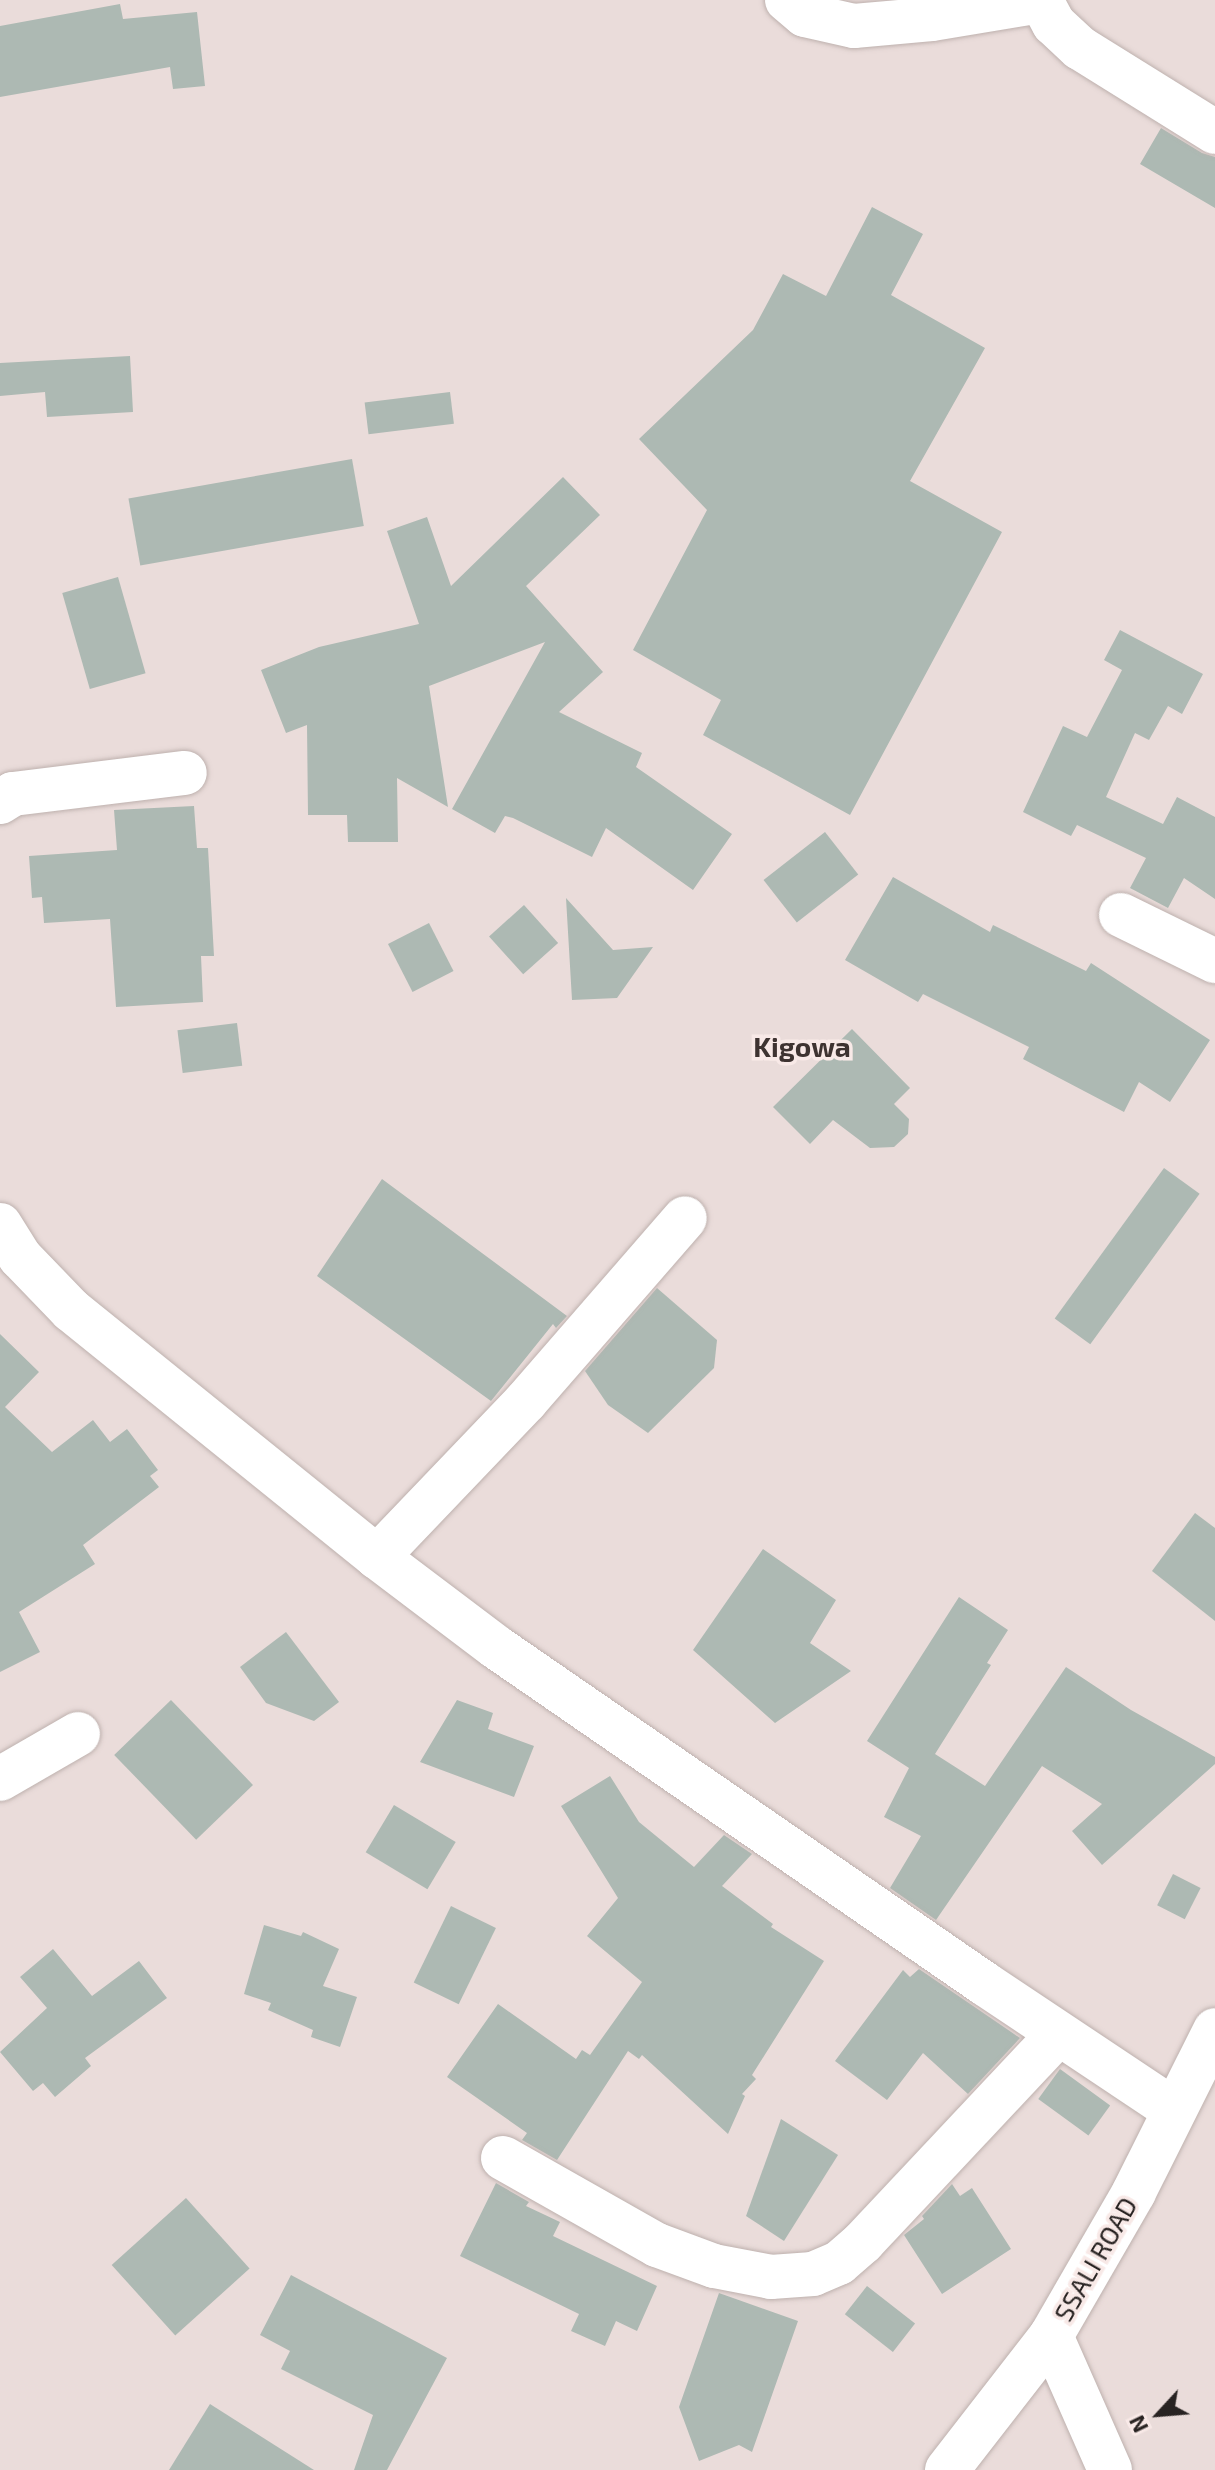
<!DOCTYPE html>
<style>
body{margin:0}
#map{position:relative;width:1215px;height:2470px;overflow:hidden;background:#eadcda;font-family:"Exo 2",sans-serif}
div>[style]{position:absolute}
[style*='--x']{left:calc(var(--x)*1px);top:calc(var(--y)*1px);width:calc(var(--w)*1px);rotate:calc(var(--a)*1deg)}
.building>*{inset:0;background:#adb9b3;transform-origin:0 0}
.roads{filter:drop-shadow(0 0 2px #beb1ae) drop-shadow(0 0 2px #beb1ae)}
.minor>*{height:44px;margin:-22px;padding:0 22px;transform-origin:22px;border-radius:22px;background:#fff}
span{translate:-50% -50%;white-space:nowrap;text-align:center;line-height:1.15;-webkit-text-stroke:7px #f8e9e7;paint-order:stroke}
.street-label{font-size:26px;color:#282322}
.neighbourhood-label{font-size:28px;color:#3e3331;font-weight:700}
.north{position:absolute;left:1119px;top:2374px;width:80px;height:80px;-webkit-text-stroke:6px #f8e9e7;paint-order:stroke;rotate:244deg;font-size:22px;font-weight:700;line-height:32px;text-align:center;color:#282322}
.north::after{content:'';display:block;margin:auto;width:28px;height:36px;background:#282322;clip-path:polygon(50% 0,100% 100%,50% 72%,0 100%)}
</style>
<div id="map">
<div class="building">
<div style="clip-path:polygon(120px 4px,123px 19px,197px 12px,205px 86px,173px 89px,170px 67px,0 97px,0 26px)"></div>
<div style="clip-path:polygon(1161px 128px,1202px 153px,1215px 157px,1215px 208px,1140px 164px)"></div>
<div style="clip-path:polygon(872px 207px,923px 234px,891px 295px,985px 348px,910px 481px,1002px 532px,850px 815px,703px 735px,721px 700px,633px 650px,707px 510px,639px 439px,753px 330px,783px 274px,826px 296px)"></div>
<div style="clip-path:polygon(130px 356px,133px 412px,47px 417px,45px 392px,0 396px,0 363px)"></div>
<div style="left:450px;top:392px;width:32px;height:86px;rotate:83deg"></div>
<div style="left:352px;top:459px;width:68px;height:227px;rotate:80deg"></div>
<div style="clip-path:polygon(563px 477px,600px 515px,526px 586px,603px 672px,559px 712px,642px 753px,636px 767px,732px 834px,693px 890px,606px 828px,592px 857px,513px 818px,505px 816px,495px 833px,452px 809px,545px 642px,429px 686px,448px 807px,397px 778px,398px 842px,348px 842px,347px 815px,308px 815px,307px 725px,286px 733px,261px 670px,319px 647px,419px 624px,387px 531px,427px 517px,451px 586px)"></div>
<div style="left:118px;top:577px;width:100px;height:58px;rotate:74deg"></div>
<div style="clip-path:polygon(1120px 630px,1203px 674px,1182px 714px,1168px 706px,1149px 740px,1135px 733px,1106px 797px,1163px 824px,1177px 797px,1215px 817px,1215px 899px,1184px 878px,1168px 908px,1130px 888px,1146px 858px,1077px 825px,1071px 836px,1023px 812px,1063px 726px,1087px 737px,1122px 670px,1104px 660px)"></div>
<div style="clip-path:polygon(194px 806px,197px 848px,208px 848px,214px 956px,201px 956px,203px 1002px,116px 1007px,110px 919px,44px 923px,42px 897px,32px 898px,29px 856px,117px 850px,114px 810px)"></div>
<div style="left:825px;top:832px;width:54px;height:78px;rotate:52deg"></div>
<div style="clip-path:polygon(893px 877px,990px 932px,993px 925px,1086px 971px,1091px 963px,1210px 1040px,1170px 1102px,1139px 1082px,1124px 1112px,1023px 1059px,1029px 1047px,923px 994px,918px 1002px,845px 960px)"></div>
<div style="clip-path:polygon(566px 898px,613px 950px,653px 947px,617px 998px,572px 1000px)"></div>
<div style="left:524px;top:905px;width:51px;height:47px;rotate:48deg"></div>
<div style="left:429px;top:923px;width:54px;height:46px;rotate:63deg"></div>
<div style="left:237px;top:1023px;width:43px;height:60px;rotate:83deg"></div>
<div style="clip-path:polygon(852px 1029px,910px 1088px,894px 1104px,909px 1119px,908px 1134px,894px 1147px,870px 1148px,833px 1120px,810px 1144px,773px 1107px)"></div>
<div style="left:1164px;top:1168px;width:44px;height:186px;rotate:36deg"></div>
<div style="clip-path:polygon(382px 1179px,567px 1316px,556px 1328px,553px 1324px,491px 1401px,317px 1276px)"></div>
<div style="clip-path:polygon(657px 1288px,717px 1340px,714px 1368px,648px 1433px,608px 1405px,585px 1371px)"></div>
<div style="clip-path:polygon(0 1334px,39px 1372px,5px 1407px,52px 1452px,93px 1420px,110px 1442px,127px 1429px,158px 1470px,150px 1476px,159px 1487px,83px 1545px,95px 1564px,19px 1612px,40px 1652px,0 1672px)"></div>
<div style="clip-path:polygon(1195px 1513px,1215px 1528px,1215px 1621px,1152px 1571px)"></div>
<div style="clip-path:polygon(763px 1549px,836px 1600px,810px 1643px,851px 1671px,775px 1723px,693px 1650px)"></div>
<div style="clip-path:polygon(959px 1597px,1008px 1630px,987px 1663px,991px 1665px,935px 1754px,985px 1786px,1066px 1667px,1131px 1710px,1215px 1757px,1215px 1764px,1102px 1865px,1072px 1831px,1102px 1804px,1042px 1766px,936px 1920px,890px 1888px,921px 1836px,884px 1817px,909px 1768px,867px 1741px)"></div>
<div style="clip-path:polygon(286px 1632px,339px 1702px,314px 1721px,266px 1703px,240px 1667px)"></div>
<div style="left:171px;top:1700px;width:118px;height:79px;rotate:46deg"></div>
<div style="clip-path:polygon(457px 1700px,493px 1713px,488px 1729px,534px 1746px,514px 1797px,420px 1762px)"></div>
<div style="clip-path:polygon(610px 1776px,639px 1822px,694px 1867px,724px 1835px,752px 1854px,722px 1886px,773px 1924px,771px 1927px,824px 1961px,752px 2075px,756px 2079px,742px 2094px,745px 2096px,728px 2134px,642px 2055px,639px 2059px,628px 2051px,557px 2160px,522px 2140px,527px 2133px,447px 2077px,498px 2004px,576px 2059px,582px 2050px,590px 2055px,642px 1982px,587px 1936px,618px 1898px,561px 1806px)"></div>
<div style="left:394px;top:1805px;width:72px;height:55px;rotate:31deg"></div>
<div style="left:1173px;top:1874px;width:31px;height:35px;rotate:27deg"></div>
<div style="left:451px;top:1906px;width:50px;height:85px;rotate:26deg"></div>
<div style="clip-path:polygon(264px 1925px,301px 1936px,303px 1932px,339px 1949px,323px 1986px,357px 1997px,340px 2047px,311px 2037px,313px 2030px,268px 2010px,271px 2003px,244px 1994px)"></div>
<div style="clip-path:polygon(53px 1949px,92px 1996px,139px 1961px,167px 1998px,85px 2058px,91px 2066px,55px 2097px,43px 2083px,33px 2091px,0 2052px,47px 2008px,20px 1977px)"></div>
<div style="clip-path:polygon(919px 1969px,1020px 2038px,968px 2094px,923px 2053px,887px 2100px,835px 2061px,903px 1970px,910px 1977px)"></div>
<div style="left:1060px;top:2069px;width:62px;height:37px;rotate:36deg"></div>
<div style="clip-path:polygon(781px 2119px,838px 2155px,784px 2241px,746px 2216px)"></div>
<div style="clip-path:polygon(496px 2183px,529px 2202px,526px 2206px,560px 2222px,553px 2236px,657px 2286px,637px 2331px,616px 2321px,605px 2346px,571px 2331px,579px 2314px,460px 2256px)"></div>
<div style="clip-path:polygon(952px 2184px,960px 2196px,972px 2188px,1011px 2249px,942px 2294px,904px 2235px,924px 2219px,922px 2216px)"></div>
<div style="left:186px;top:2198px;width:95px;height:100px;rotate:48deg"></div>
<div style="clip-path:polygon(291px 2275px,447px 2358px,387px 2470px,354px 2470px,373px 2415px,281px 2369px,290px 2351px,260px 2335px)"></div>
<div style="left:867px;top:2286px;width:61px;height:36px;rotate:38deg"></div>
<div style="clip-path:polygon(719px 2293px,798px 2321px,752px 2452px,739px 2445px,699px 2461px,679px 2407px)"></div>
<div style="clip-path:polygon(210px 2404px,314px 2470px,169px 2470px)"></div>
</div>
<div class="roads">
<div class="minor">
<div style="--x:787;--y:0;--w:23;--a:40"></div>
<div style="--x:805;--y:15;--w:50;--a:12.7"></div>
<div style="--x:854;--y:26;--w:78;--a:-5.1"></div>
<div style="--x:932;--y:19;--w:110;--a:-9.4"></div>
<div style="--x:1041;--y:0;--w:27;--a:62"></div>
<div style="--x:1054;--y:24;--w:35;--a:43"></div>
<div style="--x:1080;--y:48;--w:159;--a:31.9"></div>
<div style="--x:0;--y:802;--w:15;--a:-32"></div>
<div style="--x:13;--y:794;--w:173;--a:-7"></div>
<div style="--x:1121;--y:915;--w:105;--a:26.1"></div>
<div style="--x:0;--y:1225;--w:38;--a:58"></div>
<div style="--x:20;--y:1257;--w:74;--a:46.1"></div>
<div style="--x:71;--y:1310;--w:393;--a:38.9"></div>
<div style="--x:377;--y:1557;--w:149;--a:37.1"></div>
<div style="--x:496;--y:1647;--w:594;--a:34.57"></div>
<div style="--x:985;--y:1984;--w:227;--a:33.7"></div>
<div style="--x:377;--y:1557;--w:216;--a:-46.3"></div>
<div style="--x:526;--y:1401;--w:242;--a:-49"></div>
<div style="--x:0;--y:1779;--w:90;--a:-30"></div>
<div style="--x:503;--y:2158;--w:177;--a:29.5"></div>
<div style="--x:657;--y:2245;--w:61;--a:20.2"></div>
<div style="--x:714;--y:2266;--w:58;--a:10.9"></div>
<div style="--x:771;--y:2277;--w:42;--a:-4.1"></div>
<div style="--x:813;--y:2274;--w:28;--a:-23"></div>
<div style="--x:839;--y:2263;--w:32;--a:-41"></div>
<div style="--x:863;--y:2242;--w:285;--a:-46.8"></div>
<div style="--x:1051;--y:2336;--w:146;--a:66.2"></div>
<div style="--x:947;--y:2470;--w:170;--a:-52.2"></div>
<div style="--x:1051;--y:2336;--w:166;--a:-60"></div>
<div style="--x:1134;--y:2192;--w:181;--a:-63.4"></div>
</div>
</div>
<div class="street-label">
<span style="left:1095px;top:2259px;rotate:-60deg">SSALI ROAD</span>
</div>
<div class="neighbourhood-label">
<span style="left:802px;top:1046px">Kigowa</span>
</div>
<div class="north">N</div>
</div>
